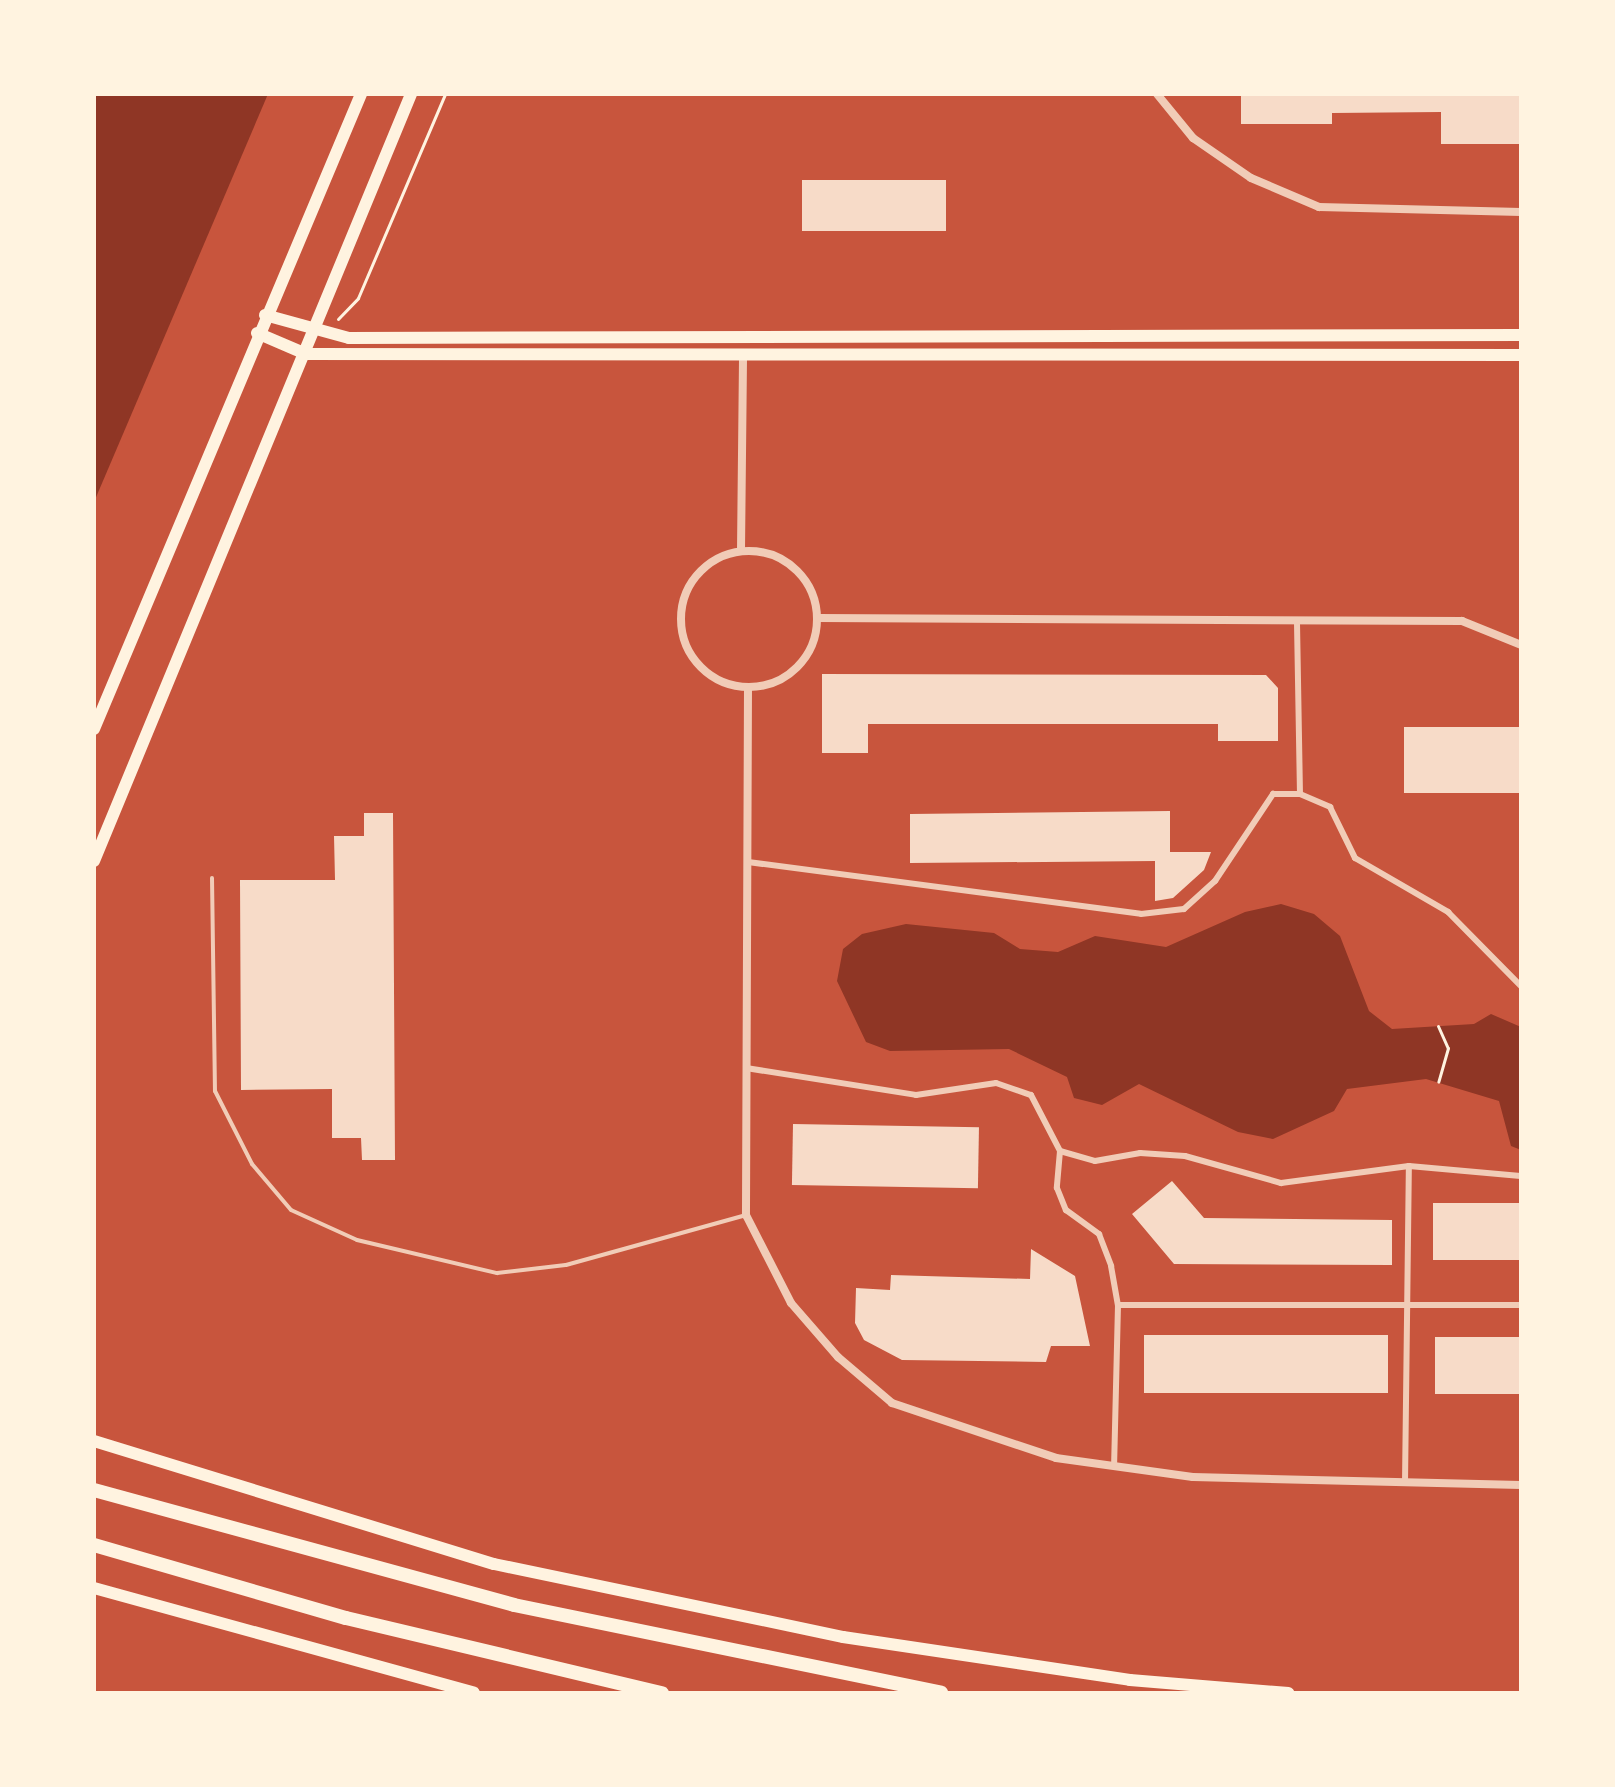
<!DOCTYPE html>
<style>
body{margin:0}
#map{position:relative;width:1615px;height:1787px;overflow:hidden;background:#c8553d;font-family:"Asap Condensed",sans-serif}
div>[style]{position:absolute}
[style*='--x']{left:calc(var(--x)*1px);top:calc(var(--y)*1px);width:calc(var(--w)*1px);rotate:calc(var(--a)*1deg)}
.water>*{inset:0;background:#8f3625}
.building>*{inset:0;background:#f7dbc8;transform-origin:0 0}
.path>*{height:3px;margin:-1.5px;padding:0 1.5px;transform-origin:1.5px;border-radius:1.5px;background:#fff3e0}
.service>*{height:4px;margin:-2px;padding:0 2px;transform-origin:2px;border-radius:2px;background:#f1ccb7}
.pedestrian>*{height:6px;margin:-3px;padding:0 3px;transform-origin:3px;border-radius:3px;background:#f1ccb7}
.minor>*{height:8px;margin:-4px;padding:0 4px;transform-origin:4px;border-radius:4px;background:#f1ccb7}
.minor>.ring{margin:-4px;padding:0;box-sizing:content-box;background:none;border:8px solid #f1ccb7;border-radius:50%}
.secondary>*{height:12px;margin:-6px;padding:0 6px;transform-origin:6px;border-radius:6px;background:#fff3e0}
.trunk>*{height:14px;margin:-7px;padding:0 7px;transform-origin:7px;border-radius:7px;background:#fff3e0}
span{translate:-50% -50%;white-space:nowrap;text-align:center;line-height:1.15;-webkit-text-stroke:8px #fff3e0;paint-order:stroke}
.frame{position:absolute;inset:0;border:96px solid #fff3e0;pointer-events:none}
</style>
<div id="map">
<div class="water">
<div style="clip-path:polygon(94px 94px,268px 94px,94px 502px)"></div>
<div style="clip-path:polygon(1281px 904px,1314px 914px,1340px 936px,1369px 1011px,1392px 1029px,1474px 1024px,1491px 1014px,1521px 1027px,1521px 1150px,1511px 1146px,1499px 1101px,1426px 1079px,1347px 1089px,1334px 1111px,1273px 1139px,1238px 1132px,1139px 1084px,1102px 1105px,1074px 1098px,1067px 1077px,1009px 1049px,890px 1051px,866px 1042px,837px 981px,843px 949px,862px 934px,906px 924px,994px 933px,1020px 949px,1058px 952px,1095px 936px,1166px 947px,1245px 912px)"></div>
</div>
<div class="building">
<div style="clip-path:polygon(1241px 94px,1521px 94px,1521px 144px,1441px 144px,1441px 112px,1332px 113px,1332px 124px,1241px 124px)"></div>
<div style="left:802px;top:180px;width:144px;height:51px"></div>
<div style="clip-path:polygon(822px 674px,1266px 675px,1278px 688px,1278px 741px,1218px 741px,1218px 724px,868px 724px,868px 753px,822px 753px)"></div>
<div style="left:1404px;top:727px;width:117px;height:66px"></div>
<div style="clip-path:polygon(1170px 811px,1170px 852px,1211px 852px,1204px 870px,1173px 898px,1155px 901px,1155px 861px,910px 863px,910px 814px)"></div>
<div style="clip-path:polygon(364px 813px,393px 813px,395px 1160px,362px 1160px,361px 1138px,332px 1138px,332px 1089px,241px 1090px,240px 880px,335px 880px,334px 836px,364px 836px)"></div>
<div style="left:793px;top:1124px;width:186px;height:61px;rotate:1deg"></div>
<div style="clip-path:polygon(1172px 1181px,1204px 1218px,1392px 1220px,1392px 1265px,1174px 1264px,1132px 1214px)"></div>
<div style="left:1433px;top:1203px;width:88px;height:57px"></div>
<div style="clip-path:polygon(1031px 1249px,1075px 1276px,1090px 1346px,1051px 1346px,1046px 1362px,902px 1360px,864px 1340px,855px 1323px,856px 1288px,890px 1290px,891px 1275px,1030px 1279px)"></div>
<div style="left:1144px;top:1335px;width:244px;height:58px"></div>
<div style="left:1435px;top:1337px;width:86px;height:57px"></div>
</div>
<div class="path">
<div style="--x:338;--y:319;--w:29;--a:-46"></div>
<div style="--x:358;--y:298;--w:222;--a:-66.9"></div>
<div style="--x:1438;--y:1026;--w:24;--a:66"></div>
<div style="--x:1448;--y:1048;--w:35;--a:106"></div>
</div>
<div class="service">
<div style="--x:212;--y:878;--w:213;--a:89.2"></div>
<div style="--x:215;--y:1091;--w:82;--a:63.1"></div>
<div style="--x:252;--y:1164;--w:60;--a:49.7"></div>
<div style="--x:291;--y:1210;--w:72;--a:24.4"></div>
<div style="--x:357;--y:1240;--w:144;--a:13.3"></div>
<div style="--x:497;--y:1273;--w:69;--a:-6.6"></div>
<div style="--x:566;--y:1265;--w:187;--a:-15.5"></div>
</div>
<div class="pedestrian">
<div style="--x:1297;--y:623;--w:171;--a:89"></div>
<div style="--x:748;--y:862;--w:396;--a:7.5"></div>
<div style="--x:1141;--y:914;--w:43;--a:-6.6"></div>
<div style="--x:1184;--y:909;--w:42;--a:-42.1"></div>
<div style="--x:1215;--y:881;--w:105;--a:-56.3"></div>
<div style="--x:1273;--y:794;--w:27;--a:0"></div>
<div style="--x:1300;--y:794;--w:33;--a:23"></div>
<div style="--x:1330;--y:807;--w:57;--a:63.9"></div>
<div style="--x:1355;--y:858;--w:108;--a:30.1"></div>
<div style="--x:1448;--y:912;--w:104;--a:45.4"></div>
<div style="--x:746;--y:1068;--w:172;--a:9"></div>
<div style="--x:916;--y:1095;--w:81;--a:-8.5"></div>
<div style="--x:996;--y:1083;--w:37;--a:19"></div>
<div style="--x:1031;--y:1095;--w:63;--a:62.6"></div>
<div style="--x:1060;--y:1151;--w:36;--a:16"></div>
<div style="--x:1095;--y:1161;--w:46;--a:-10.1"></div>
<div style="--x:1140;--y:1153;--w:45;--a:3.8"></div>
<div style="--x:1185;--y:1156;--w:100;--a:15.7"></div>
<div style="--x:1281;--y:1183;--w:129;--a:-7.6"></div>
<div style="--x:1409;--y:1166;--w:112;--a:5.1"></div>
<div style="--x:1060;--y:1151;--w:37;--a:95"></div>
<div style="--x:1057;--y:1188;--w:24;--a:68"></div>
<div style="--x:1066;--y:1210;--w:41;--a:36"></div>
<div style="--x:1099;--y:1234;--w:34;--a:69"></div>
<div style="--x:1111;--y:1266;--w:40;--a:80"></div>
<div style="--x:1118;--y:1305;--w:161;--a:91.4"></div>
<div style="--x:1118;--y:1305;--w:403;--a:0"></div>
<div style="--x:1405;--y:1483;--w:317;--a:-89.3"></div>
</div>
<div class="minor">
<div style="--x:1157;--y:94;--w:57;--a:50.7"></div>
<div style="--x:1193;--y:138;--w:70;--a:34.6"></div>
<div style="--x:1251;--y:178;--w:74;--a:23.1"></div>
<div style="--x:1319;--y:207;--w:202;--a:1.4"></div>
<div style="--x:741;--y:550;--w:196;--a:-89.4"></div>
<div class="ring" style="left:681px;top:551px;width:128px;height:128px"></div>
<div style="--x:818;--y:618;--w:644;--a:0.27"></div>
<div style="--x:1462;--y:621;--w:64;--a:22.1"></div>
<div style="--x:748;--y:687;--w:528;--a:90.22"></div>
<div style="--x:746;--y:1215;--w:99;--a:62.9"></div>
<div style="--x:791;--y:1303;--w:72;--a:49"></div>
<div style="--x:838;--y:1357;--w:71;--a:40.4"></div>
<div style="--x:892;--y:1403;--w:173;--a:18.5"></div>
<div style="--x:1056;--y:1458;--w:138;--a:7.9"></div>
<div style="--x:1193;--y:1477;--w:328;--a:1.4"></div>
</div>
<div class="secondary">
<div style="--x:265;--y:315;--w:87;--a:15.3"></div>
<div style="--x:349;--y:338;--w:1172;--a:-0.15"></div>
<div style="--x:257;--y:333;--w:53;--a:23.2"></div>
<div style="--x:306;--y:354;--w:1215;--a:0.05"></div>
<div style="--x:94;--y:729;--w:689;--a:-67.19"></div>
<div style="--x:94;--y:861;--w:830;--a:-67.54"></div>
<div style="--x:94;--y:1441;--w:418;--a:17.1"></div>
<div style="--x:494;--y:1564;--w:357;--a:11.8"></div>
<div style="--x:843;--y:1637;--w:290;--a:8.5"></div>
<div style="--x:1130;--y:1680;--w:159;--a:4.7"></div>
<div style="--x:94;--y:1588;--w:394;--a:15.4"></div>
</div>
<div class="trunk">
<div style="--x:94;--y:1490;--w:435;--a:15.3"></div>
<div style="--x:514;--y:1605;--w:436;--a:11.6"></div>
<div style="--x:94;--y:1545;--w:262;--a:16.2"></div>
<div style="--x:346;--y:1618;--w:325;--a:13.4"></div>
</div>
<div class="frame"></div>
</div>
